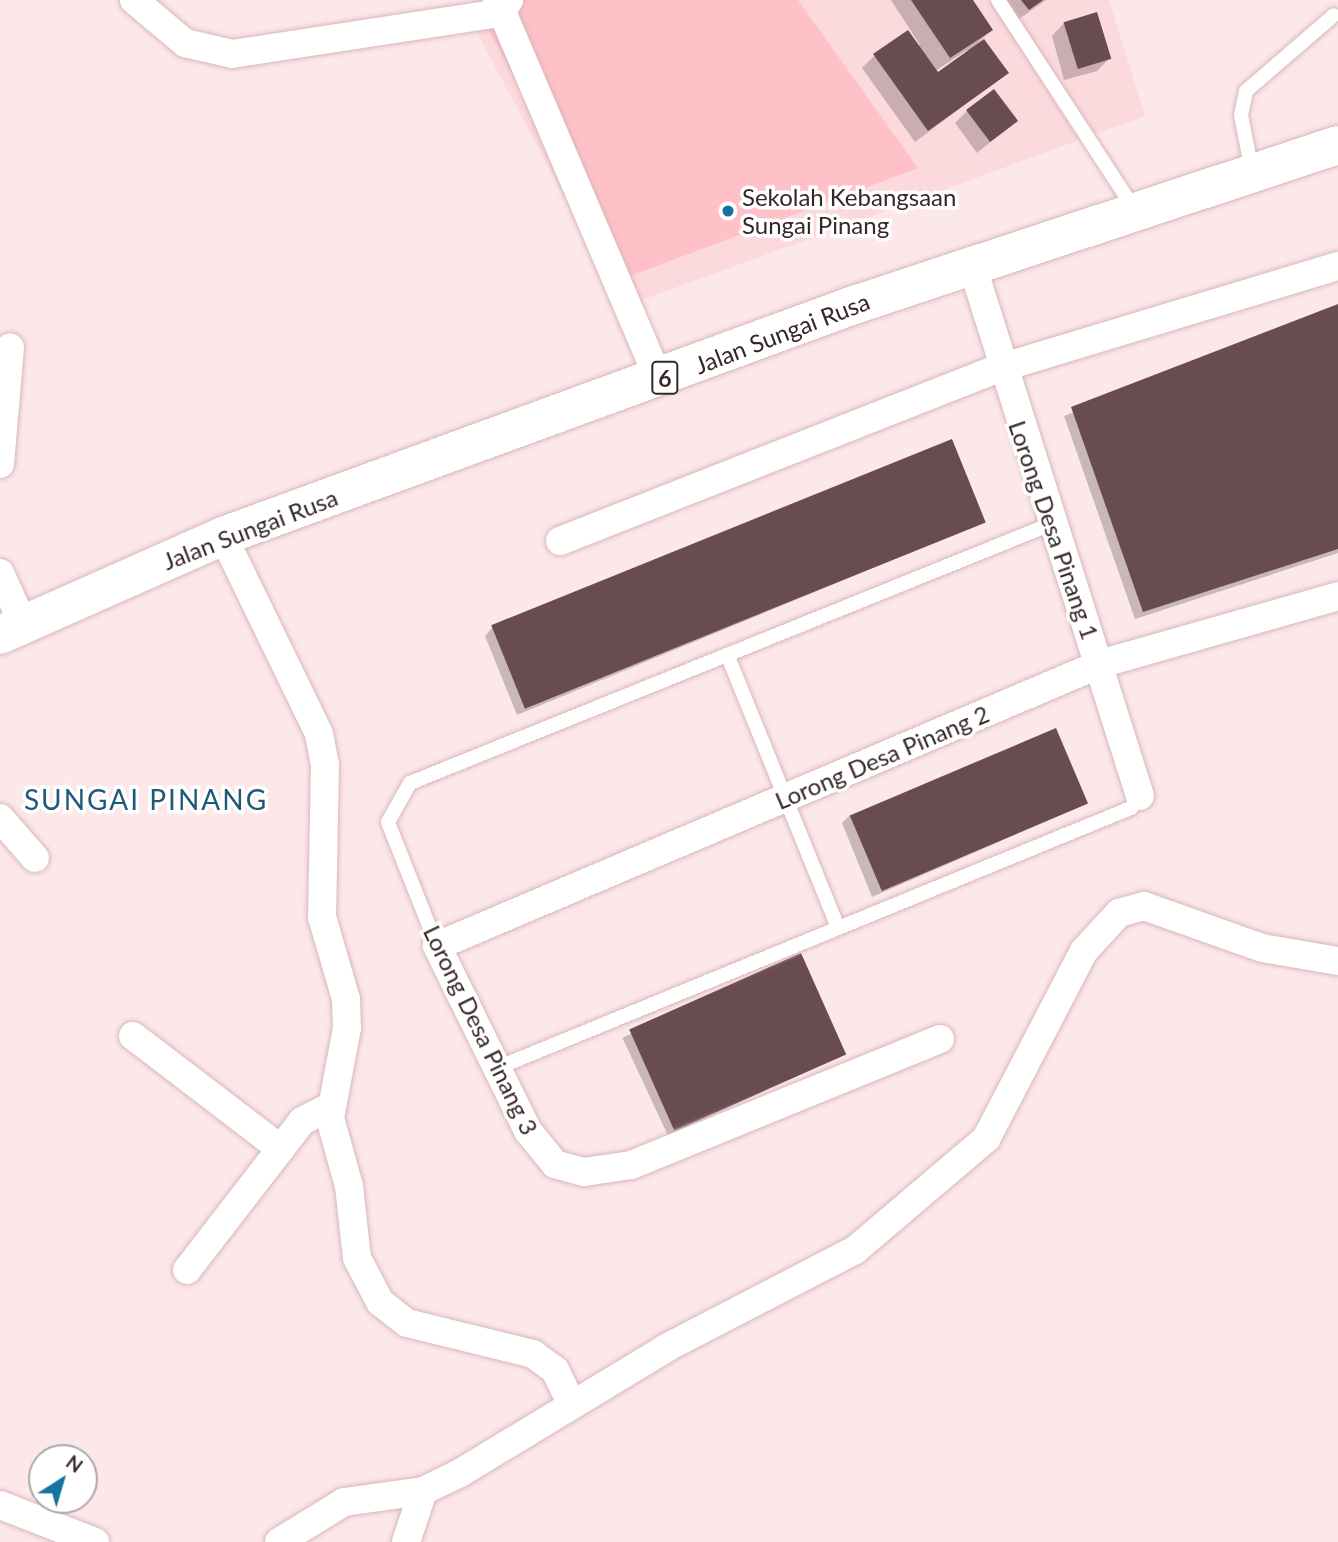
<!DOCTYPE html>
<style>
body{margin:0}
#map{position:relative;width:1338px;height:1542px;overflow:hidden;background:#fce7e9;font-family:Lato,sans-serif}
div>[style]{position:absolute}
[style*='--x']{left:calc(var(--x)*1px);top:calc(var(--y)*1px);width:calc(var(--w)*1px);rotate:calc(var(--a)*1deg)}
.built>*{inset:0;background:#fcd9dd}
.green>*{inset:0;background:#fec1c7}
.shadow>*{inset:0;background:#0003;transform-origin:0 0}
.building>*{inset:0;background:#684c4f;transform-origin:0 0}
.roads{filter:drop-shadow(0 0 2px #d8b7ba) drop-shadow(0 0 2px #d8b7ba)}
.lane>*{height:14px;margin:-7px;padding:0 7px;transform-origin:7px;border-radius:7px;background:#fff}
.street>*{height:28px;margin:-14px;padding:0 14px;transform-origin:14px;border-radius:14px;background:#fff}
.primary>*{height:38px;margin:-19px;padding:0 19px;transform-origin:19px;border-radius:19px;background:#fff}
.dots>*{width:19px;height:19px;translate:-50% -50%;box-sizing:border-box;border:4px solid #fff;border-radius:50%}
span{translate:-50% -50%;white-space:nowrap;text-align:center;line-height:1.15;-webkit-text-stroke:7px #fff;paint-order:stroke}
.shield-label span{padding:2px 5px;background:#fff;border:2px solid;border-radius:5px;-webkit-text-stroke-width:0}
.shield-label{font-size:23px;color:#352829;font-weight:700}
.poi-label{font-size:24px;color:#352829}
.left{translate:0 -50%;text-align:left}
.street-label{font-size:24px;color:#352829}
.quarter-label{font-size:28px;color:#1e5979;letter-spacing:2px}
.north{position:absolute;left:28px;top:1444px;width:70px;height:70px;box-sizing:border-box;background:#fff;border:2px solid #aea9a9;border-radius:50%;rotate:37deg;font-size:19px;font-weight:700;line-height:28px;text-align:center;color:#352829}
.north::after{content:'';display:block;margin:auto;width:24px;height:32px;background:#1473a1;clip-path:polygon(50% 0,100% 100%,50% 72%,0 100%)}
</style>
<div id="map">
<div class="built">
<div style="clip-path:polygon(475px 0,1109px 0,1145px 116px,623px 307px,466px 12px)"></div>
</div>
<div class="green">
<div style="clip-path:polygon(483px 0,798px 0,918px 168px,622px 279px,477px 8px)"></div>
</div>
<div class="shadow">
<div style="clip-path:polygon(evenodd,891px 0,971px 0,991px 30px,976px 45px,1007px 73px,915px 142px,862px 68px,875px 55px,920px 45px,891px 0,967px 50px,969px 53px,938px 74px,935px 71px,967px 50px)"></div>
<div style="clip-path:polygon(1000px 0,1046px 0,1016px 21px)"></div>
<div style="clip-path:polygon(1064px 23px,1109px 59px,1097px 71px,1064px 80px,1052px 36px)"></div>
<div style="clip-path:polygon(967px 111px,1016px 121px,977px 153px,955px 123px)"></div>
<div style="clip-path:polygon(1338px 306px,1338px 553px,1135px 619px,1064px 416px)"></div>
<div style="clip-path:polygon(984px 522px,517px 715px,485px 636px,493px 627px)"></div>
<div style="clip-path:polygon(1086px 804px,872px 897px,842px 823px,850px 815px)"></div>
<div style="left:800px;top:955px;width:108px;height:196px;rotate:65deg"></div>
</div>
<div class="building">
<div style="clip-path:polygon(911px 0,973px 0,993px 30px,950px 58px)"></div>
<div style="clip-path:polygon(1021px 0,1043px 0,1029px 10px)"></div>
<div style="left:1097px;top:12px;width:49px;height:35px;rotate:73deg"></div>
<div style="clip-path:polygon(908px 30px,938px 72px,984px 39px,1009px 73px,928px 131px,873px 54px)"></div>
<div style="left:994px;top:89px;width:40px;height:35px;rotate:53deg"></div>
<div style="clip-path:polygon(1338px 304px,1338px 549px,1143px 612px,1071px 407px)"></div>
<div style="left:952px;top:439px;width:90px;height:497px;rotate:68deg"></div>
<div style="left:1056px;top:728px;width:82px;height:224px;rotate:67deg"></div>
<div style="left:801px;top:953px;width:111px;height:188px;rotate:66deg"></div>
</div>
<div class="roads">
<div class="lane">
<div style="--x:998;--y:0;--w:249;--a:56.9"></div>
<div style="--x:1252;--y:171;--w:57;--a:-101.1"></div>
<div style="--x:1241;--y:115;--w:25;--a:-78"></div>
<div style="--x:1246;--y:91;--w:116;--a:-40.8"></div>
<div style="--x:729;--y:659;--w:287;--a:67.9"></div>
<div style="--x:437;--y:946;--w:133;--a:-111.6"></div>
<div style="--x:388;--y:822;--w:45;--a:-60.6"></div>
<div style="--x:410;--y:783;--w:691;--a:-22"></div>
<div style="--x:497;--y:1068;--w:685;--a:-22.3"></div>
<div style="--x:1131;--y:808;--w:15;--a:-53"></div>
</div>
<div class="street">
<div style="--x:134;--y:0;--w:67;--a:40.1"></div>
<div style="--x:185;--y:43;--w:48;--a:13.2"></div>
<div style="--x:232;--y:54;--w:271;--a:-8.7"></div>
<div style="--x:500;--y:13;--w:16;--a:-55"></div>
<div style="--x:497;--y:0;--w:413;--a:66.9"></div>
<div style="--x:971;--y:262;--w:560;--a:72.44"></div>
<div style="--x:0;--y:464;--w:117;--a:-85.1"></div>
<div style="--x:223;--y:536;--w:220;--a:64.1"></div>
<div style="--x:319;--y:734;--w:31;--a:79"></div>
<div style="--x:325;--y:764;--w:153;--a:91.1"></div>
<div style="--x:322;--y:917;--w:85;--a:73.7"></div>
<div style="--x:346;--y:999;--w:29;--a:88"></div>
<div style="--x:347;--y:1028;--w:92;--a:100.7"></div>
<div style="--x:330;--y:1118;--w:71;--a:74.4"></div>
<div style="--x:349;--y:1186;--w:72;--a:83.7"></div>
<div style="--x:357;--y:1258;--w:50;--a:62.4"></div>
<div style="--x:380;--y:1302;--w:34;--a:38"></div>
<div style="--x:407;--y:1323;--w:130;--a:13.8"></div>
<div style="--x:533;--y:1354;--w:27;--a:36"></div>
<div style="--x:555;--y:1370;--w:39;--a:64"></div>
<div style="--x:560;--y:541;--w:473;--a:-21.5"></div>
<div style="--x:1000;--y:368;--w:353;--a:-16.8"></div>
<div style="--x:0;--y:573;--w:56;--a:65.7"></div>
<div style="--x:0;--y:818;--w:53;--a:48.8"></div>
<div style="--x:133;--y:1036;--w:186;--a:37.4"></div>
<div style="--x:940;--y:1039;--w:334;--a:157.8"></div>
<div style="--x:631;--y:1165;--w:48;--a:171.5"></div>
<div style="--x:584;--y:1172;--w:30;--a:-165"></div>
<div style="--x:555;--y:1164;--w:43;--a:-129.3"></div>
<div style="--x:528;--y:1131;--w:206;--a:-116.2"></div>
<div style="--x:437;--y:946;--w:720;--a:-23.04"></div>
<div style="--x:1100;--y:664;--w:248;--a:-15.9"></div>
<div style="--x:187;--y:1270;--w:188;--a:-52.3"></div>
<div style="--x:302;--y:1121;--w:31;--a:-27"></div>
<div style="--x:0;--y:1505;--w:102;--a:21.3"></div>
<div style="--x:279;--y:1542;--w:76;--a:-31.6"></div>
<div style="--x:344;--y:1502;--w:80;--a:-7.9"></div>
<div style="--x:423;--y:1491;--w:41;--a:-25.9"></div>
<div style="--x:460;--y:1473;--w:241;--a:-31.2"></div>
<div style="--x:666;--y:1348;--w:213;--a:-27.4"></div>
<div style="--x:855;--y:1250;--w:172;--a:-40.3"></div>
<div style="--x:986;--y:1139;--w:212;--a:-62.5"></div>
<div style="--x:1084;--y:951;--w:52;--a:-47.4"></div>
<div style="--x:1119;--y:913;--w:26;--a:-16"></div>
<div style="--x:1144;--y:906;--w:125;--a:19.6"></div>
<div style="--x:1262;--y:948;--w:77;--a:9.7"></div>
<div style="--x:406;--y:1542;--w:54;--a:-71.6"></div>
</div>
<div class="primary">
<div style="--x:0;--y:635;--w:244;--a:-23.9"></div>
<div style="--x:223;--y:536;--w:669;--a:-20.11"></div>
<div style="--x:851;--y:306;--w:513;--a:-18.29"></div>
</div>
</div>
<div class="dots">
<div style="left:728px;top:211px;background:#1473a1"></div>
</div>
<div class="shield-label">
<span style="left:665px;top:378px">6</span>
</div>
<div class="poi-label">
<span class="left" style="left:742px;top:211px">Sekolah Kebangsaan<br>Sungai Pinang</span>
</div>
<div class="street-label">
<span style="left:782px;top:333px;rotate:-21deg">Jalan Sungai Rusa</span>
<span style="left:250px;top:529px;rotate:-21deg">Jalan Sungai Rusa</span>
<span style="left:1054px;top:530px;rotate:71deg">Lorong Desa Pinang 1</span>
<span style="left:882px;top:757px;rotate:-23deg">Lorong Desa Pinang 2</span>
<span style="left:481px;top:1030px;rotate:64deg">Lorong Desa Pinang 3</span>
</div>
<div class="quarter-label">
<span style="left:146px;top:799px">SUNGAI PINANG</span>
</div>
<div class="north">N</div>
</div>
